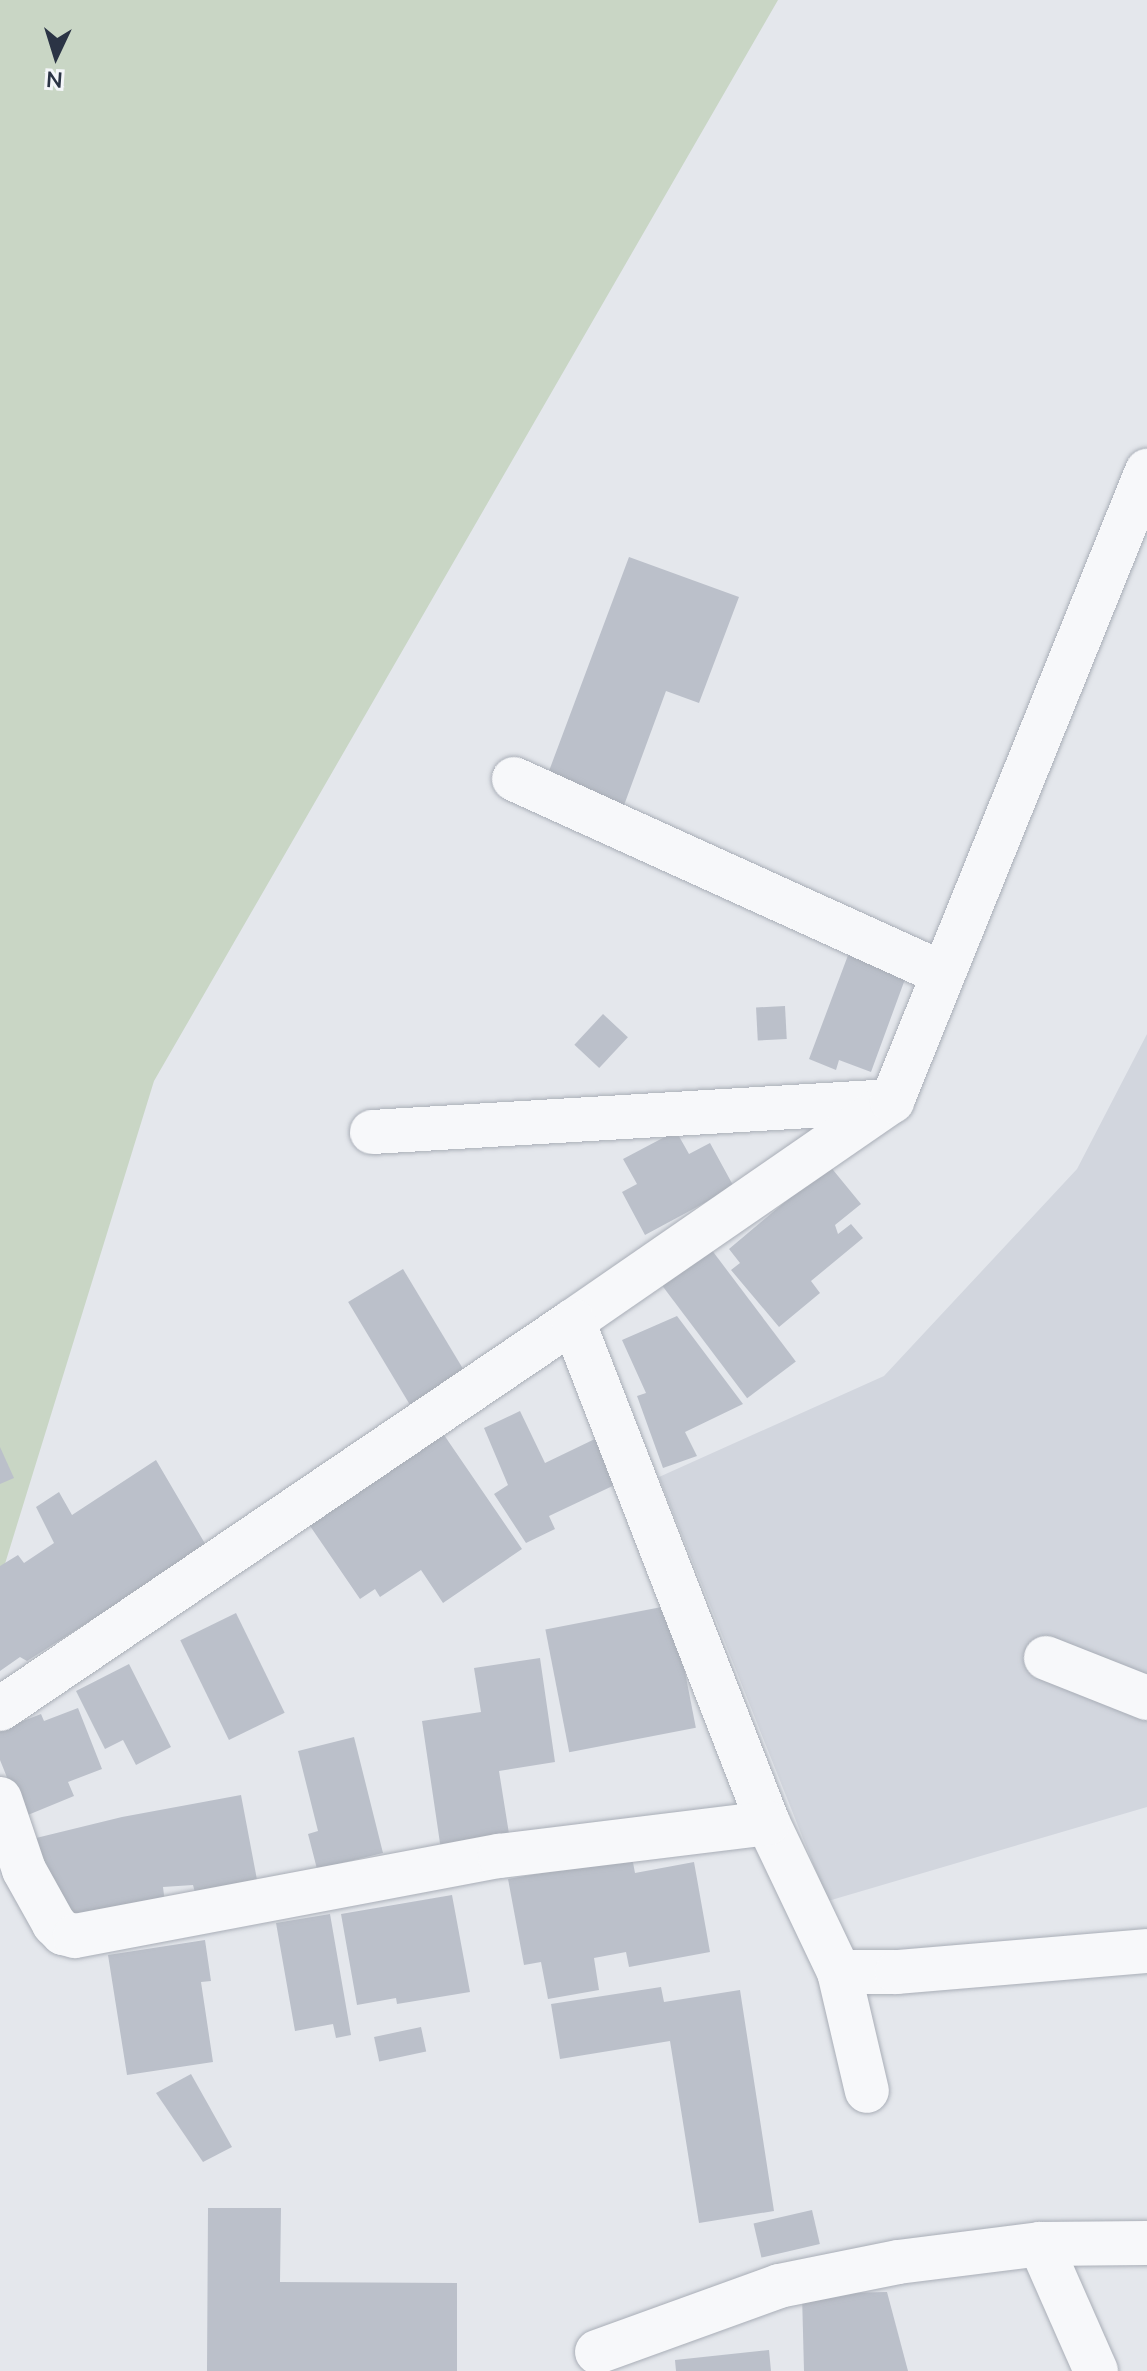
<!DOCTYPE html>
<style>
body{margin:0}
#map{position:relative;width:1147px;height:2371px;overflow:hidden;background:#e4e7ec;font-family:Mulish,sans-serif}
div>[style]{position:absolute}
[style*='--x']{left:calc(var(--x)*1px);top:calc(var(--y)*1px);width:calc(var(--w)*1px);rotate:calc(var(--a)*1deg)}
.built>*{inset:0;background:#d2d6de}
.green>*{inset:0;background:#c9d6c5}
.building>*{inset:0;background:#bbc0ca;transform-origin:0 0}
.roads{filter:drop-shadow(0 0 2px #a9aeb7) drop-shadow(0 0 2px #a9aeb7)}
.minor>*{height:44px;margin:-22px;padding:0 22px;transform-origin:22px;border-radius:22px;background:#f7f8fa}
span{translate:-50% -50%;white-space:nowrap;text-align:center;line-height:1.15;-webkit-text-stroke:6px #f4f6f9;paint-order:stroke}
.north{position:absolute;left:16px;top:16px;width:80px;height:80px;-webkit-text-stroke:6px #f4f6f9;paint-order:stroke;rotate:184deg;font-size:22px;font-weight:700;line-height:32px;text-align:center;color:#2b3445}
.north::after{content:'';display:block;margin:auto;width:28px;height:36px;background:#2b3445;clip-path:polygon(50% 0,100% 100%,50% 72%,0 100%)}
</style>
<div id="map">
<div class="built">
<div style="clip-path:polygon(1147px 1034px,1147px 1807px,828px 1901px,659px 1477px,884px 1376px,1077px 1169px)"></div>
</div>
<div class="green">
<div style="clip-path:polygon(0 0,778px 0,154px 1081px,0 1580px)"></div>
</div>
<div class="building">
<div style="clip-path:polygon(629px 557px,739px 597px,699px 703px,666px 691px,623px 808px,546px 779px)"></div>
<div style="clip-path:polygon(850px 950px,908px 971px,871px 1072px,839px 1060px,836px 1070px,809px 1059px)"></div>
<div style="left:785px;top:1006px;width:33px;height:29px;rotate:87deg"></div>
<div style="left:603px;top:1014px;width:34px;height:42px;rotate:43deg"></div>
<div style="clip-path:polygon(676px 1131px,689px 1154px,710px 1143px,734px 1187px,645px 1235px,622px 1192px,637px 1184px,623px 1159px)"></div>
<div style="clip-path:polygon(829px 1165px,861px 1204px,835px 1225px,838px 1234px,851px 1224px,863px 1238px,811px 1281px,820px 1293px,779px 1327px,731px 1270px,740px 1263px,729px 1249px)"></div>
<div style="left:711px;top:1249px;width:141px;height:61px;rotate:53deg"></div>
<div style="left:403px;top:1269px;width:122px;height:64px;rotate:59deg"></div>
<div style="clip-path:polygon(677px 1316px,743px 1404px,685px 1432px,697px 1456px,663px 1468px,637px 1396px,646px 1393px,622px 1340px)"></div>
<div style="clip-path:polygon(520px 1411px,545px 1463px,599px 1437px,621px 1482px,549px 1516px,555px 1529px,526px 1543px,494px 1494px,508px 1485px,484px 1428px)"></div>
<div style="clip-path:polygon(442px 1432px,522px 1549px,443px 1603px,421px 1570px,380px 1597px,375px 1589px,360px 1599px,308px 1523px)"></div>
<div style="clip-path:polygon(0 1447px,14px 1478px,0 1484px)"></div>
<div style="clip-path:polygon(156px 1460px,207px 1547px,27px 1661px,20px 1657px,0 1671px,0 1566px,18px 1555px,24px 1563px,54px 1543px,36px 1507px,59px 1492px,72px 1515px)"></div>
<div style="left:672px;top:1605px;width:125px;height:129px;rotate:79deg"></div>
<div style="left:236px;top:1613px;width:111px;height:62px;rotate:64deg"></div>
<div style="clip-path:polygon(540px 1658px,555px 1762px,499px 1771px,510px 1840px,441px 1850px,422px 1721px,481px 1712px,474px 1668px)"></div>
<div style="clip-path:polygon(129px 1664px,171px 1747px,136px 1765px,123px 1740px,105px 1749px,76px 1691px)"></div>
<div style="clip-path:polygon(78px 1708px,102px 1769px,68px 1782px,74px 1796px,23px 1817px,0 1760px,0 1730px,41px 1714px,44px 1721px)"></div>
<div style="clip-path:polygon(354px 1737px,383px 1853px,317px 1869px,308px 1834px,318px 1831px,298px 1751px)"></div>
<div style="clip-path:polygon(241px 1795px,258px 1885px,196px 1896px,193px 1885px,163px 1887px,165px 1903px,71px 1921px,32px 1839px,122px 1817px)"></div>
<div style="clip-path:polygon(632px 1857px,635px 1873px,694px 1862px,710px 1952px,629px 1967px,626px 1952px,594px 1958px,599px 1990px,548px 1999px,541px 1962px,524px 1965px,508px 1879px)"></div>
<div style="clip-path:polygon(452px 1895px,470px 1992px,397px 2004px,396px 1998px,357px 2005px,341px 1914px)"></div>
<div style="clip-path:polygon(330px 1914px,351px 2035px,336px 2038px,333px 2024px,295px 2031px,276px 1923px)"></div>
<div style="clip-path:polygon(205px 1940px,211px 1981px,201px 1982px,213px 2062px,127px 2075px,108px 1955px)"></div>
<div style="clip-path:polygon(661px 1987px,664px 2002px,740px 1990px,774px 2211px,699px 2223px,670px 2041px,560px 2059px,551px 2004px)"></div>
<div style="left:421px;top:2027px;width:25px;height:48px;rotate:78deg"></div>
<div style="clip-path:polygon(191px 2074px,232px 2147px,203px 2162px,156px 2093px)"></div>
<div style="clip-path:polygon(208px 2208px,281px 2208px,280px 2282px,457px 2283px,457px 2371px,207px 2371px)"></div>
<div style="left:812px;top:2210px;width:35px;height:60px;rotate:77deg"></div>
<div style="clip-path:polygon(887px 2292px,908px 2371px,804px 2371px,802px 2294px)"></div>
<div style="clip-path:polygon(769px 2350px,771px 2371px,676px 2371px,675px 2360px)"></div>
</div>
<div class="roads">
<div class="minor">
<div style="--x:514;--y:779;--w:469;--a:24.4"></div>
<div style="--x:372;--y:1132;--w:521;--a:-3.41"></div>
<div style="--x:573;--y:1321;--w:388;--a:-34.6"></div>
<div style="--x:892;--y:1101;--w:680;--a:-67.96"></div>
<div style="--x:1046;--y:1658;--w:109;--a:21.6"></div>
<div style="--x:0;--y:1709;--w:692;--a:-34.1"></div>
<div style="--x:573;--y:1321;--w:539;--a:68.77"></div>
<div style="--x:768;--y:1823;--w:165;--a:64.5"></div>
<div style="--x:839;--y:1972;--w:122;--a:76.8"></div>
<div style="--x:0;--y:1799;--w:75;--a:71.3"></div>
<div style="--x:24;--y:1870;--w:62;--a:60.9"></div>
<div style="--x:54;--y:1924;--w:13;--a:45"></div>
<div style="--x:63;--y:1933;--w:12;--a:14"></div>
<div style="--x:75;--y:1936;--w:432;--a:-10.7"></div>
<div style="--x:500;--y:1856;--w:270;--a:-7"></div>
<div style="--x:839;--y:1972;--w:58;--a:0"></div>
<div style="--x:897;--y:1972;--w:251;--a:-4.8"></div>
<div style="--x:1040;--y:2244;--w:139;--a:66.2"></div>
<div style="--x:597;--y:2352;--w:194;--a:-19.9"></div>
<div style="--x:779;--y:2286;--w:121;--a:-11.4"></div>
<div style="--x:898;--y:2262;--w:143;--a:-7.2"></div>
<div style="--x:1040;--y:2244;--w:107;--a:-0.5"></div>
</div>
</div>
<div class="north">N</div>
</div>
